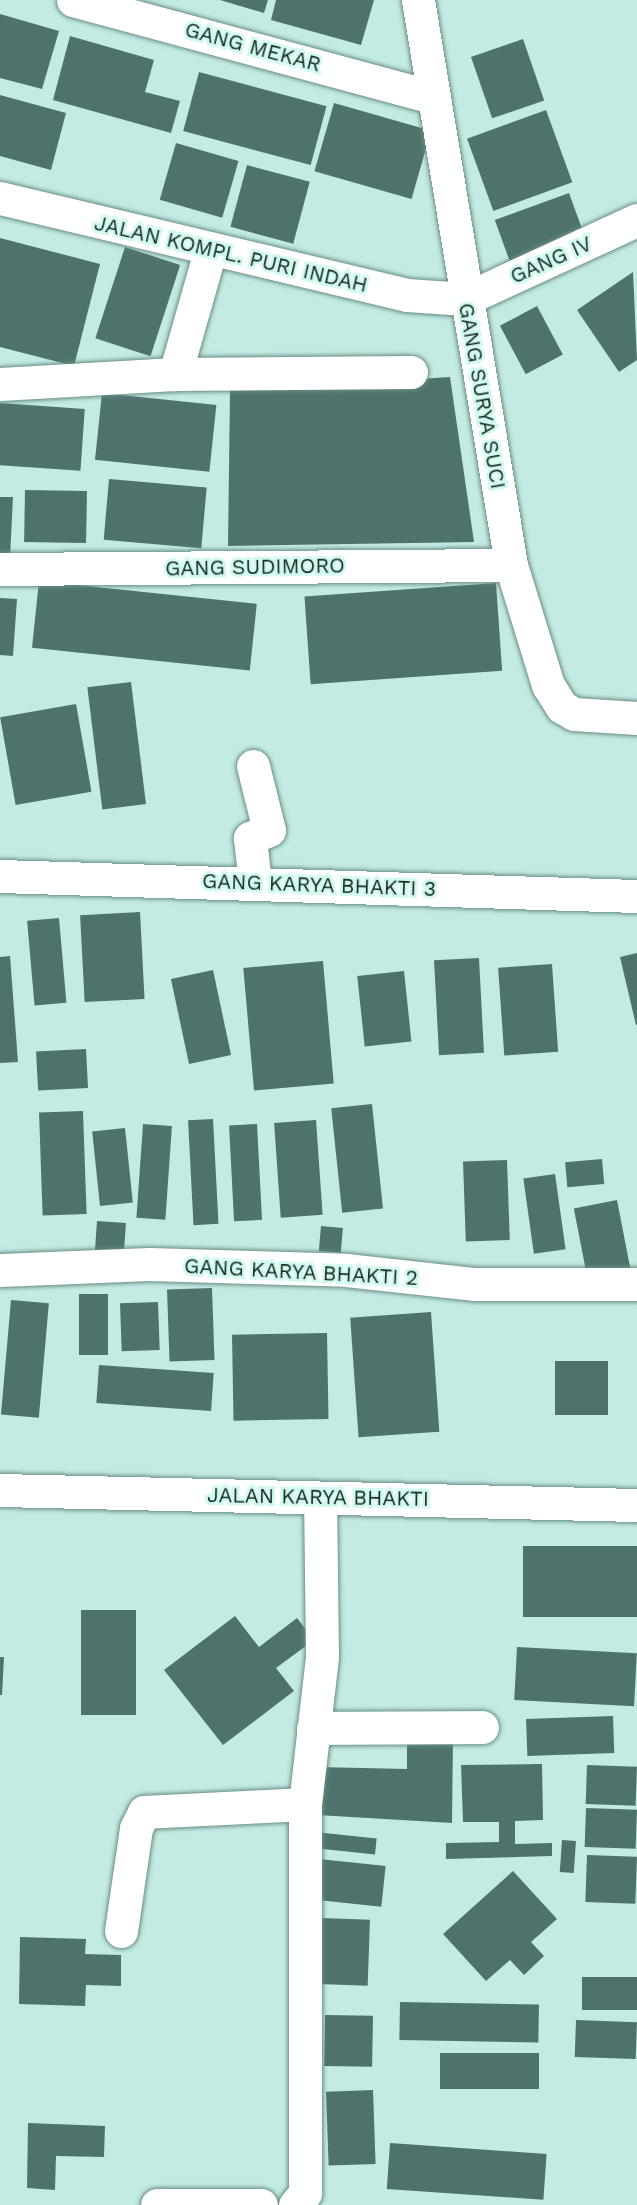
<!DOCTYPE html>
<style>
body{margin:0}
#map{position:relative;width:637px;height:2205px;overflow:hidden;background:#c4ebe3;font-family:"Work Sans",sans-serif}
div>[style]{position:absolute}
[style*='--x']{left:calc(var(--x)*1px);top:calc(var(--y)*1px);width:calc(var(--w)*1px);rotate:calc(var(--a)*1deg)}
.building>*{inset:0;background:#4f736c;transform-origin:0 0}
.roads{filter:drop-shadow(0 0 2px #698d86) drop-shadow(0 0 2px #698d86)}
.minor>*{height:33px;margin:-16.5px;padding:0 16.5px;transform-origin:16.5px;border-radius:16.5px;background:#fff}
span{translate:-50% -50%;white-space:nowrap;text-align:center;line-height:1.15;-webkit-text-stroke:6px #d1f9f0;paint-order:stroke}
.street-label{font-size:21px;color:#1a2926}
</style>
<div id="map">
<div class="building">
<div style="clip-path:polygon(220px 0,268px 0,264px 13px)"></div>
<div style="clip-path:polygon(276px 0,374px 0,361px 45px,271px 20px)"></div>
<div style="clip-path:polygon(0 14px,59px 31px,42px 89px,0 78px)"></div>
<div style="clip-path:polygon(70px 36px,154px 60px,145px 92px,180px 101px,171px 133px,53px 100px)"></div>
<div style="left:523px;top:39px;width:65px;height:55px;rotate:71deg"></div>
<div style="left:199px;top:72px;width:132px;height:61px;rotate:15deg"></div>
<div style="clip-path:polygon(0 95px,66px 113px,51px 170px,0 156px)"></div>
<div style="left:334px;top:103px;width:101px;height:71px;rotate:16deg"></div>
<div style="left:546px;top:110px;width:77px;height:84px;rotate:70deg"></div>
<div style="left:176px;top:143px;width:65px;height:59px;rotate:16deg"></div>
<div style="left:247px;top:165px;width:65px;height:64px;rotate:15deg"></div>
<div style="left:569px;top:193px;width:51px;height:79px;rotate:70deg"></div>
<div style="clip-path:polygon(0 238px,100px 264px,74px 366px,0 347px)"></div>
<div style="left:125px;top:247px;width:58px;height:96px;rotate:18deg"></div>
<div style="clip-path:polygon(633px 272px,637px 360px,619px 372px,577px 310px)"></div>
<div style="left:537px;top:306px;width:55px;height:42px;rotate:62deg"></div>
<div style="clip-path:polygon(450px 377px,474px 542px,228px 546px,230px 391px)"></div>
<div style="left:102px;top:393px;width:115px;height:67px;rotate:6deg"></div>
<div style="left:0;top:403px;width:85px;height:62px;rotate:4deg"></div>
<div style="left:109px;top:479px;width:98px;height:61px;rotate:5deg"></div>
<div style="left:25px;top:490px;width:62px;height:52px;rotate:1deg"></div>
<div style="clip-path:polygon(0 497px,13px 497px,10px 558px,0 557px)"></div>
<div style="left:39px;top:581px;width:219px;height:67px;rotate:6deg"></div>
<div style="left:496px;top:583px;width:88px;height:192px;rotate:86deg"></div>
<div style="clip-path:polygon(0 598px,17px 599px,13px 656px,0 655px)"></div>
<div style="left:131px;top:682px;width:123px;height:44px;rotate:83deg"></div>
<div style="left:76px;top:704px;width:89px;height:77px;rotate:80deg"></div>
<div style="left:140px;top:912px;width:87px;height:60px;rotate:87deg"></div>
<div style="left:59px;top:918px;width:85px;height:32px;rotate:85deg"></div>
<div style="clip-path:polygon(637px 953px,637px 1025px,636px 1025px,620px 957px)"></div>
<div style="clip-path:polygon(10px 956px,18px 1062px,0 1063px,0 957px)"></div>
<div style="left:479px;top:958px;width:95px;height:45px;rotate:87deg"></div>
<div style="left:323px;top:961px;width:123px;height:80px;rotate:85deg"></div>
<div style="left:552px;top:964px;width:88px;height:54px;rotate:86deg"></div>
<div style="left:213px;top:970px;width:87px;height:43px;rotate:78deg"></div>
<div style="left:404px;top:971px;width:71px;height:47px;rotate:84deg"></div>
<div style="left:86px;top:1049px;width:39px;height:50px;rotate:87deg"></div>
<div style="left:372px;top:1104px;width:105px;height:41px;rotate:84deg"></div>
<div style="left:83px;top:1111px;width:103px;height:44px;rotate:88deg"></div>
<div style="left:213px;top:1119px;width:105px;height:25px;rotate:87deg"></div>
<div style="left:316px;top:1120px;width:95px;height:42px;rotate:86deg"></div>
<div style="left:143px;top:1124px;width:29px;height:94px;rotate:4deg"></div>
<div style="left:257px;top:1124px;width:96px;height:28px;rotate:87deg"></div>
<div style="left:125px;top:1128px;width:75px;height:33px;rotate:84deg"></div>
<div style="left:602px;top:1159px;width:25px;height:37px;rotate:85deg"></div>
<div style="left:507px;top:1160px;width:80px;height:44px;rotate:88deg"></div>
<div style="left:555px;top:1174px;width:76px;height:32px;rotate:82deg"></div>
<div style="left:617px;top:1200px;width:75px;height:44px;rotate:79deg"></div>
<div style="left:97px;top:1221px;width:29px;height:32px;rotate:4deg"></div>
<div style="left:321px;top:1226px;width:22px;height:25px;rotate:5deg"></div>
<div style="left:212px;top:1288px;width:72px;height:45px;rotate:88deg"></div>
<div style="left:79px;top:1294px;width:29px;height:61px"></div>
<div style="left:11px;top:1300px;width:38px;height:115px;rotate:5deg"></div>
<div style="left:158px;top:1302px;width:48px;height:38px;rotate:88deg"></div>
<div style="left:431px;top:1312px;width:120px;height:81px;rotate:86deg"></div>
<div style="left:327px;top:1333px;width:86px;height:95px;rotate:89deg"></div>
<div style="left:555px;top:1361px;width:53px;height:54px"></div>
<div style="left:99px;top:1365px;width:115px;height:38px;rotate:4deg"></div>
<div style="left:637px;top:1546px;width:71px;height:114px;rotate:90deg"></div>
<div style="left:81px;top:1610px;width:55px;height:105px"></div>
<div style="clip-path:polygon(235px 1616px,259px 1647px,297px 1618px,314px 1640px,276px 1668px,294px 1691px,223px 1745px,164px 1670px)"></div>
<div style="left:517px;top:1647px;width:120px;height:53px;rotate:3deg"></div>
<div style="clip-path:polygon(0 1657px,4px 1657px,2px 1695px,0 1695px)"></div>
<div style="left:613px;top:1716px;width:37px;height:87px;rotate:88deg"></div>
<div style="clip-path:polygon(407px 1734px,453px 1736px,452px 1823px,317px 1815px,317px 1767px,407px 1769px)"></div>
<div style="clip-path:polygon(542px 1764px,543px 1820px,515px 1821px,515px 1844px,552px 1843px,552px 1856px,446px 1859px,446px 1843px,499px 1842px,499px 1822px,463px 1822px,461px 1765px)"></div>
<div style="left:587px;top:1765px;width:50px;height:39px;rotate:2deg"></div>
<div style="left:586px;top:1808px;width:51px;height:39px;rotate:2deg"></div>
<div style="left:315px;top:1832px;width:62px;height:16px;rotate:6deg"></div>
<div style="left:562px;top:1840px;width:14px;height:32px;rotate:4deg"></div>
<div style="left:587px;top:1855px;width:50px;height:47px;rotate:2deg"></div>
<div style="left:319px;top:1859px;width:67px;height:41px;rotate:6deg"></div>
<div style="clip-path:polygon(513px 1871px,557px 1919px,531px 1942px,544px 1956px,524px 1975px,510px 1960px,486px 1981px,443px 1934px)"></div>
<div style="left:321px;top:1918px;width:49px;height:66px;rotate:2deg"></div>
<div style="clip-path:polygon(20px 1937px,86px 1939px,85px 1954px,121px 1955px,121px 1986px,86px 1985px,85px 2006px,19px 2004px)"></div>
<div style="left:582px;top:1977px;width:55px;height:33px"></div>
<div style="left:400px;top:2002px;width:139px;height:38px;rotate:1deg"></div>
<div style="left:325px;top:2015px;width:48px;height:51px;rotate:1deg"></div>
<div style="left:576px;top:2020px;width:61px;height:37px;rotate:2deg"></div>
<div style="left:440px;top:2053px;width:99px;height:36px"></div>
<div style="left:373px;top:2090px;width:74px;height:47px;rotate:88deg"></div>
<div style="clip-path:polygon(28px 2123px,105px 2126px,104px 2157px,56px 2156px,55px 2190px,27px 2188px)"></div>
<div style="left:390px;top:2143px;width:157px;height:46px;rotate:4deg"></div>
</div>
<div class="roads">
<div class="minor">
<div style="--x:73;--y:0;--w:372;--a:15.1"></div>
<div style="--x:418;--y:0;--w:573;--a:80.65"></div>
<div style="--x:511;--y:565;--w:126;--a:72.9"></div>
<div style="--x:548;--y:685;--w:26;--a:58"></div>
<div style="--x:562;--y:707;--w:14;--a:30"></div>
<div style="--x:574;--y:714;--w:63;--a:3.6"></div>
<div style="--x:0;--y:198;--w:418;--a:13.4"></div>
<div style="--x:407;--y:295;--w:58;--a:3.9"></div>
<div style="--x:465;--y:299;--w:189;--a:-24.7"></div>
<div style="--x:175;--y:374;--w:128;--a:-74.1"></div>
<div style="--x:0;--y:384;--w:175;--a:-3.3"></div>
<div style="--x:175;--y:374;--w:236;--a:-0.5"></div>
<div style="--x:0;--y:569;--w:511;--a:-0.45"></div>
<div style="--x:253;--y:766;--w:66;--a:76"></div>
<div style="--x:269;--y:830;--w:21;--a:157"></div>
<div style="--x:250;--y:838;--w:45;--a:83.7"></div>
<div style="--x:0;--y:876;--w:637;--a:1.8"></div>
<div style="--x:0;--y:1270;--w:149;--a:-2.3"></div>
<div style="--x:149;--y:1264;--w:197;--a:1.7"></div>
<div style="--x:346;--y:1270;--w:130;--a:6.2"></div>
<div style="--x:475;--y:1284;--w:162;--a:0"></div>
<div style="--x:0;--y:1490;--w:637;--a:1.35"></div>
<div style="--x:313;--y:1728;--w:169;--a:-0.3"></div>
<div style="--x:121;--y:1931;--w:104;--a:-81.7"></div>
<div style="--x:136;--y:1828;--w:18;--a:-63"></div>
<div style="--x:144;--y:1812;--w:161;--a:-2.8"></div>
<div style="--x:305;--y:1804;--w:149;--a:-83.4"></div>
<div style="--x:322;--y:1656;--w:158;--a:-90.7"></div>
<div style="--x:157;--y:2205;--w:104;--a:0"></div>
<div style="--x:295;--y:2205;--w:16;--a:-50"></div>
<div style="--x:305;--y:2193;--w:389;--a:-90"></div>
</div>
</div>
<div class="street-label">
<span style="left:253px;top:47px;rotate:15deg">GANG MEKAR</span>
<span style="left:231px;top:254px;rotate:13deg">JALAN KOMPL. PURI INDAH</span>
<span style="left:551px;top:260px;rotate:-24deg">GANG IV</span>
<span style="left:482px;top:396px;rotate:80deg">GANG SURYA SUCI</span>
<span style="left:255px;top:567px;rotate:-1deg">GANG SUDIMORO</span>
<span style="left:319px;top:885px;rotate:2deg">GANG KARYA BHAKTI 3</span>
<span style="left:301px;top:1272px;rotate:3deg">GANG KARYA BHAKTI 2</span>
<span style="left:318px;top:1497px;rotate:1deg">JALAN KARYA BHAKTI</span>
</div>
</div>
